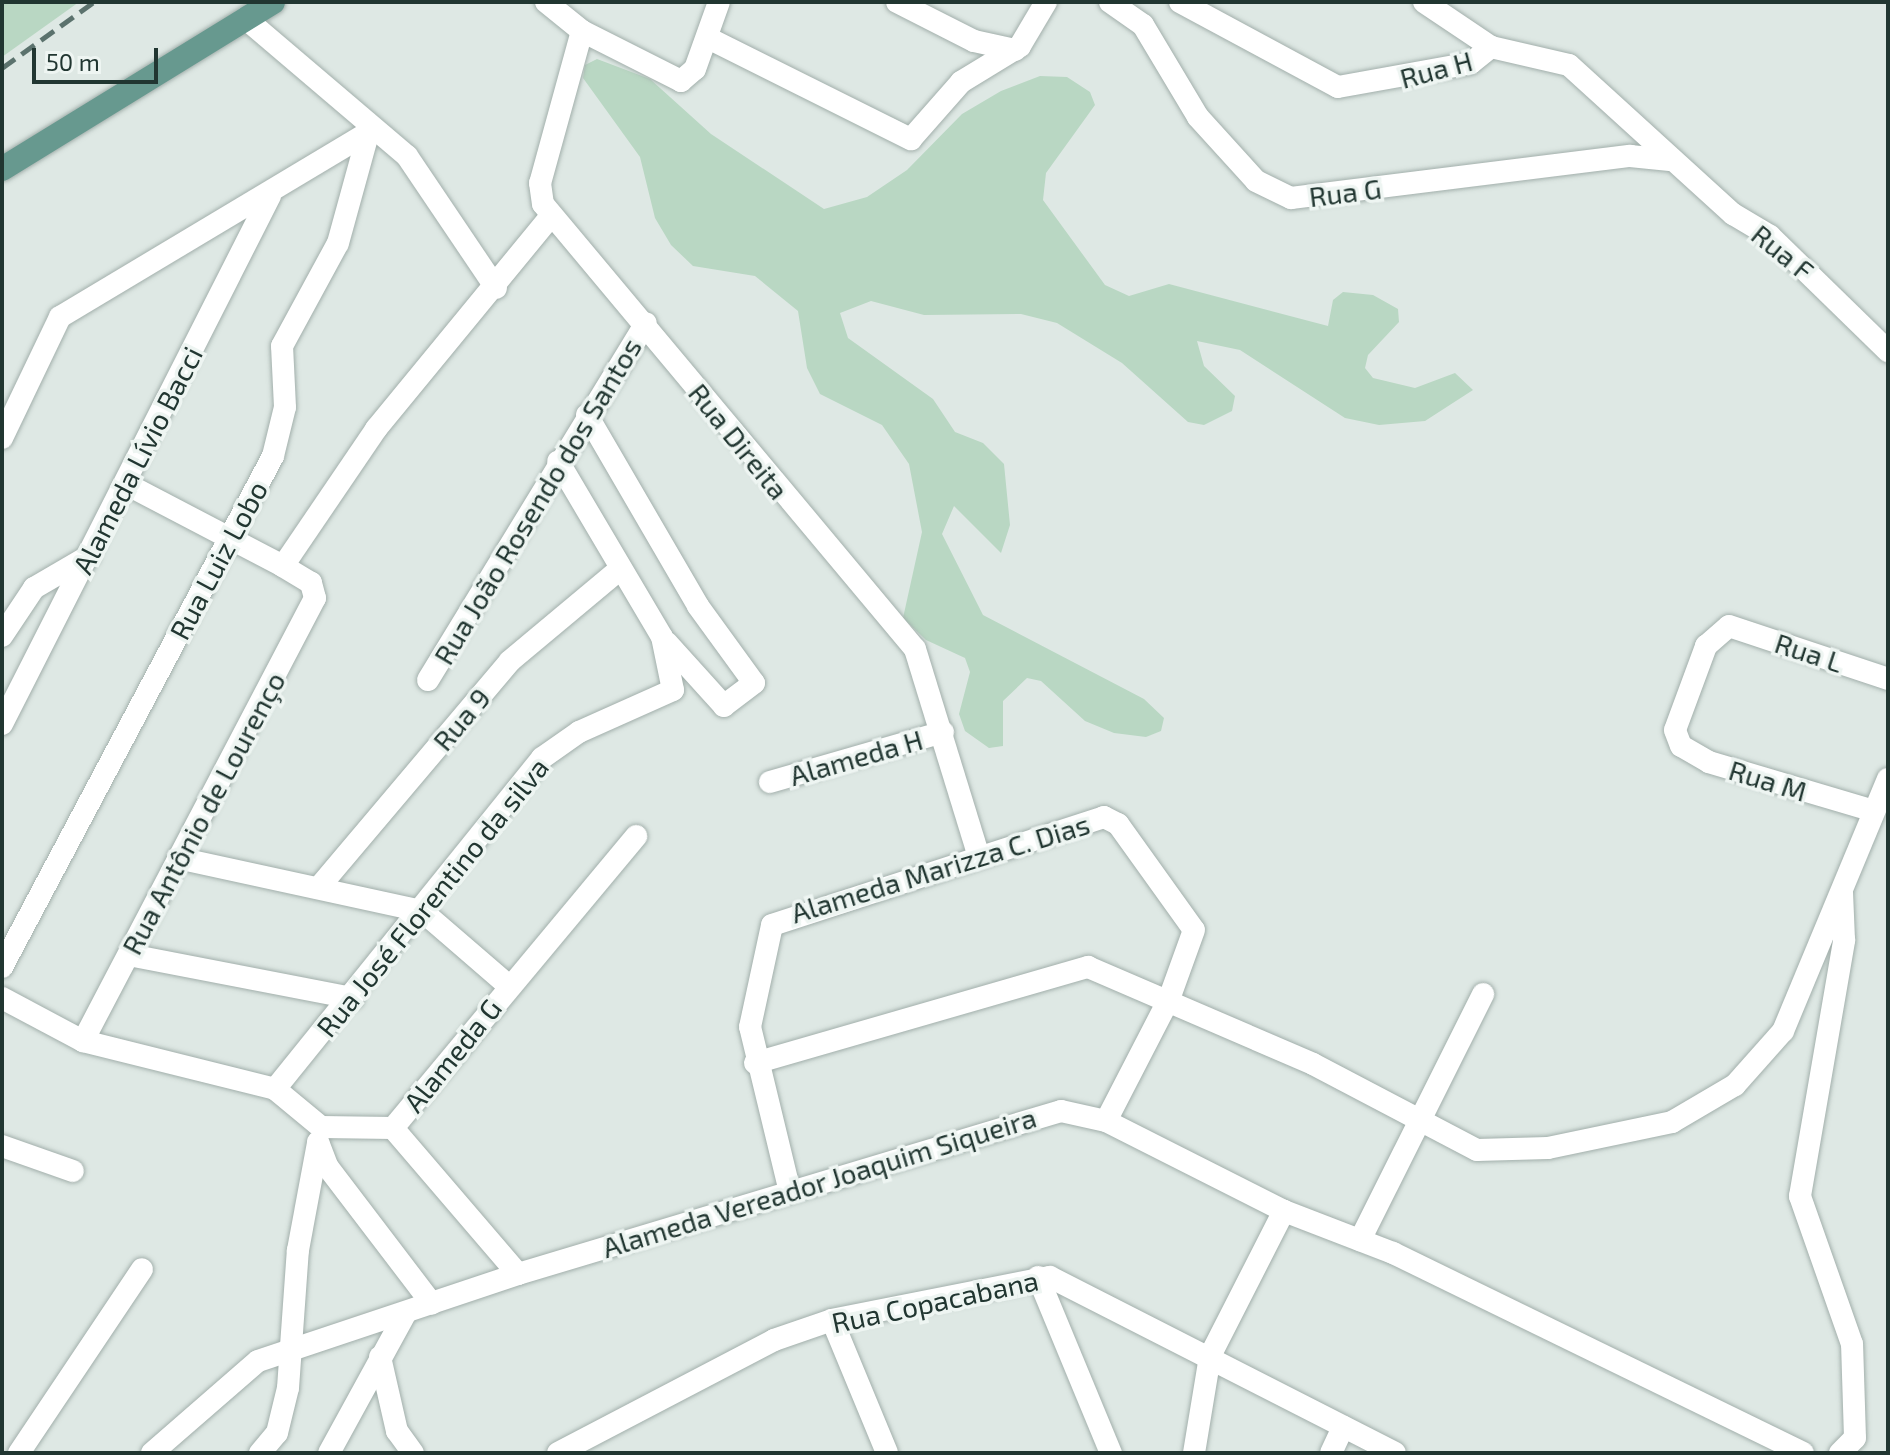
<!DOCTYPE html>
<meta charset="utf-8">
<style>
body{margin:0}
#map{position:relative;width:1890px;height:1455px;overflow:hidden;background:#dee8e4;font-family:"Exo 2",sans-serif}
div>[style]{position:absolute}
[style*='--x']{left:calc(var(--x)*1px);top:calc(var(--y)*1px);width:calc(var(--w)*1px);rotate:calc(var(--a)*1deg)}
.green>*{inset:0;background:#b9d7c3}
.roads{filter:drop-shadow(0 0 2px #a2afab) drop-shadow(0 0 2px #a2afab)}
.minor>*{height:22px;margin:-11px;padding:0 11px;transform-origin:11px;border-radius:11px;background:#fff}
.major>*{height:24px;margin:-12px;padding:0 12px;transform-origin:12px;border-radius:12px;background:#67998f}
.rail>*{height:5px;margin-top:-2.5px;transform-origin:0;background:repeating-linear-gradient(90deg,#5b726d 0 16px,transparent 0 24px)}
span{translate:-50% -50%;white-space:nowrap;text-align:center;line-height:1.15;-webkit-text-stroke:7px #eef5f2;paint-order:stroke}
.street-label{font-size:28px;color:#213631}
.frame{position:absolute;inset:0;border:4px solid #213631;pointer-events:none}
.scale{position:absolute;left:32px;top:48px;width:126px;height:36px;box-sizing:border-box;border:4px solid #213631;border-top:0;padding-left:10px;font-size:24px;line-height:28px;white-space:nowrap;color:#213631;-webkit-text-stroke:6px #eef5f2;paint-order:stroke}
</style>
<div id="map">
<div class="green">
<div style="clip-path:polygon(2px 2px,79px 2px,2px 57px)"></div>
<div style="clip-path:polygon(597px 59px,650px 79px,711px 134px,824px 209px,867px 197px,907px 170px,962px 114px,1001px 91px,1040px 76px,1067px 77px,1090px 92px,1095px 105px,1046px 173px,1043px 200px,1105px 285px,1129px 296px,1169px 284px,1328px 326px,1333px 300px,1343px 292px,1373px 295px,1398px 309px,1399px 322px,1368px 355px,1365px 368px,1373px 378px,1415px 388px,1455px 373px,1473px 390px,1425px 421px,1379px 425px,1345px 418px,1240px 350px,1197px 341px,1204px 366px,1235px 396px,1232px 411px,1204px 425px,1188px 422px,1122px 363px,1057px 323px,1021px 314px,924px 315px,871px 301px,840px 313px,848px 338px,933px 399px,955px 432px,983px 443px,1004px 464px,1010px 525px,1001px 553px,954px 506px,942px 534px,983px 615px,1144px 699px,1164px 718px,1161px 731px,1146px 737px,1114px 733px,1085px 721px,1041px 681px,1027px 678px,1003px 701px,1003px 746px,989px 748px,965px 731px,959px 714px,970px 672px,965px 658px,926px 640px,903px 618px,922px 532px,909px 464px,882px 425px,820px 394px,807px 368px,798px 311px,755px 276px,693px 266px,671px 245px,655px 218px,640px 157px,583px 78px,585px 65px)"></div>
</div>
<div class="roads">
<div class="minor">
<div style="--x:546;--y:2;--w:46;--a:38.9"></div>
<div style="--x:582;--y:31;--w:111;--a:26.8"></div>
<div style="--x:681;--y:81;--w:18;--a:-41"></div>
<div style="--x:695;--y:69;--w:71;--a:-70.3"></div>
<div style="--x:897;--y:2;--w:86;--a:26.9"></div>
<div style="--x:974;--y:41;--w:42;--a:12.4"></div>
<div style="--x:1110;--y:2;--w:40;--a:34.9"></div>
<div style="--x:1143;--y:25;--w:107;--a:59.1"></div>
<div style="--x:1198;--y:117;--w:86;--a:47.8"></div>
<div style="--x:1256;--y:181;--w:39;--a:26"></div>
<div style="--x:1291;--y:198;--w:342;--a:-7.1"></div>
<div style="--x:1630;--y:156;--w:40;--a:5.7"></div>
<div style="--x:1180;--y:2;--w:179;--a:28.3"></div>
<div style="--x:1338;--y:87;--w:135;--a:-10.2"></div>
<div style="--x:1471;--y:63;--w:26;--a:-39"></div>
<div style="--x:1424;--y:2;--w:81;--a:33.9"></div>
<div style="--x:246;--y:19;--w:211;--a:40.4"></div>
<div style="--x:407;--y:156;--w:159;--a:56"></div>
<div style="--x:582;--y:31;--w:158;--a:105.4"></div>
<div style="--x:540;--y:183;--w:21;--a:82"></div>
<div style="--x:543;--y:204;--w:580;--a:50.11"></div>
<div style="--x:915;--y:649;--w:214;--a:72.9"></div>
<div style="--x:708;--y:38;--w:227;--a:26.5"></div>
<div style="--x:911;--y:139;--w:76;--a:-48.7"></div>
<div style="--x:961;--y:82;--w:69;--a:-31.4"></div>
<div style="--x:1020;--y:46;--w:51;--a:-59.4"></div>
<div style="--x:1491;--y:47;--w:80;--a:13"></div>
<div style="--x:1569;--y:65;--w:222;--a:42.3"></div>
<div style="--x:1733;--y:214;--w:43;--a:30.7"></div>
<div style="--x:1770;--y:236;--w:165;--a:44.3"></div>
<div style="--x:587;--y:415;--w:221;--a:59.8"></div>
<div style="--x:698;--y:606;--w:95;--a:54"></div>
<div style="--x:754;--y:683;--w:38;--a:143"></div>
<div style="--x:724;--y:706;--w:85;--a:-132.1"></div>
<div style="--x:2;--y:438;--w:134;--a:-64.4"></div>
<div style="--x:60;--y:317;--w:364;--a:-30.9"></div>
<div style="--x:283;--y:566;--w:166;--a:-55.8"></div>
<div style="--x:376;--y:429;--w:274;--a:-50.6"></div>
<div style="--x:2;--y:636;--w:58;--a:-56.3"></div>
<div style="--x:34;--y:588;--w:64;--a:-30.2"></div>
<div style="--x:428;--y:680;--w:418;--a:-58.6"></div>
<div style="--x:2;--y:724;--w:592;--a:-63.09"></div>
<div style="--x:770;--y:782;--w:180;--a:-16.1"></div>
<div style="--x:1874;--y:811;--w:172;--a:-163.5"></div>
<div style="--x:1709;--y:762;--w:32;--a:-150"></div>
<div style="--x:1681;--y:746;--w:17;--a:-111"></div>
<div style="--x:1675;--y:730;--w:90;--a:-69.7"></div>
<div style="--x:1706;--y:646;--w:30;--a:-41"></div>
<div style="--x:1729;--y:626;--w:168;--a:18.4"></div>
<div style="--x:178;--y:858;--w:250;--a:12.3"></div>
<div style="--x:422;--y:911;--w:115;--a:40.8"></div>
<div style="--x:320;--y:886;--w:294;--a:-49.8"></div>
<div style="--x:510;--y:661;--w:143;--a:-39.9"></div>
<div style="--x:129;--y:955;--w:228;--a:10.9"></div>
<div style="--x:2;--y:967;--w:578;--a:-62.06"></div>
<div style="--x:273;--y:456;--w:50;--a:-76.2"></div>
<div style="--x:285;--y:407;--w:61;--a:-92.8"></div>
<div style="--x:282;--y:346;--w:117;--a:-61.5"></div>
<div style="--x:338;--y:243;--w:113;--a:-74.6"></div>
<div style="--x:2;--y:998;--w:92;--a:28"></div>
<div style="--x:83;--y:1041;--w:198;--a:14"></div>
<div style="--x:275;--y:1089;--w:60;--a:39.6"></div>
<div style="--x:321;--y:1127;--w:72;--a:0.8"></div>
<div style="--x:83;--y:1041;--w:500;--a:-62.36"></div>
<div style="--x:315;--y:598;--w:16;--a:-105"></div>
<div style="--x:311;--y:583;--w:33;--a:-149"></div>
<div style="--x:283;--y:566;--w:177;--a:-152.4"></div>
<div style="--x:755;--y:1063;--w:347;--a:-16.1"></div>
<div style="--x:1088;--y:967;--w:245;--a:23.3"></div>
<div style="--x:1313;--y:1064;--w:185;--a:27.7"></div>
<div style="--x:1477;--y:1150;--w:71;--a:-1.6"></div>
<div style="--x:1548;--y:1148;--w:127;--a:-11.8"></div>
<div style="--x:1672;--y:1122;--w:73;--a:-30.4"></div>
<div style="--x:1735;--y:1085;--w:72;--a:-48.4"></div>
<div style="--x:1783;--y:1031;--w:273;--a:-67.4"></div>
<div style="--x:275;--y:1089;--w:425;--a:-51.1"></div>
<div style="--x:542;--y:758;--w:45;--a:-35.1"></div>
<div style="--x:579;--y:732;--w:103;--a:-24.1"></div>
<div style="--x:673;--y:690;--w:54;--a:-101.7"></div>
<div style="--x:662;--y:637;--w:204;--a:-120.6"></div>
<div style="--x:318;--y:1142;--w:26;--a:69"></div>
<div style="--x:327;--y:1166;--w:173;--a:52.7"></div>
<div style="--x:2;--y:1146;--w:75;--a:19.4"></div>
<div style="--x:790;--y:1192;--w:170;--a:-103.6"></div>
<div style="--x:750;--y:1027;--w:104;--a:-77.8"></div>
<div style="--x:772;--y:925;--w:349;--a:-18"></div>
<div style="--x:1104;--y:817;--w:16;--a:27"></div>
<div style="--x:1118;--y:824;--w:130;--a:54.4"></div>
<div style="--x:1194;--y:930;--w:73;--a:109.9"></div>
<div style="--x:1169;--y:999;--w:137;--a:117.3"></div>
<div style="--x:1360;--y:1240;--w:275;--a:-63.4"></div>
<div style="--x:518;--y:1274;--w:192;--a:-130.6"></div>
<div style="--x:393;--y:1128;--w:380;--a:-50.2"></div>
<div style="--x:1038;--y:1277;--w:191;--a:67.5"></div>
<div style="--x:832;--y:1320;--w:144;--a:67.5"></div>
<div style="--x:380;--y:1357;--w:76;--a:77.1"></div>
<div style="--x:397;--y:1431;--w:27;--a:54"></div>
<div style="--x:19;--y:1453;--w:221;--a:-56.2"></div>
<div style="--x:152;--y:1453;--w:140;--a:-41"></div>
<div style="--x:258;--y:1361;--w:274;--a:-18.5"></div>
<div style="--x:518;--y:1274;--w:567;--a:-16.71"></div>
<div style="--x:1061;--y:1111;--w:46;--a:12.5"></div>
<div style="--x:1106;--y:1121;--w:199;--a:26.8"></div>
<div style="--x:1284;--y:1211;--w:117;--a:21.1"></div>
<div style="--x:1393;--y:1253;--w:456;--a:26"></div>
<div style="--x:260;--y:1453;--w:26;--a:-50"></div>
<div style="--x:277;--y:1433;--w:46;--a:-76.3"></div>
<div style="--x:288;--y:1388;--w:138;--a:-85.9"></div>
<div style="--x:298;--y:1250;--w:109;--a:-79.4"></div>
<div style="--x:329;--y:1453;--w:158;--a:-61.3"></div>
<div style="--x:558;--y:1453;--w:244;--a:-27.6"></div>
<div style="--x:774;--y:1340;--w:61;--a:-19"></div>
<div style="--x:832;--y:1320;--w:222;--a:-11.2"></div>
<div style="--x:1050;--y:1277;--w:387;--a:27"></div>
<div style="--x:1194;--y:1453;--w:98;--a:-80.6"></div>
<div style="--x:1210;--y:1356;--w:163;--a:-63"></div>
<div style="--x:1331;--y:1453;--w:29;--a:-65"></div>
<div style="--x:1840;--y:1453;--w:21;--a:-45"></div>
<div style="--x:1855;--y:1438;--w:94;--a:-91.8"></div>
<div style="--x:1852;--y:1344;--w:157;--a:-109.4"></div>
<div style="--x:1800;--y:1196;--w:260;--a:-80.2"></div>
<div style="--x:1844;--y:940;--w:47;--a:-92.4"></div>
</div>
<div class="major">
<div style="--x:2;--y:169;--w:318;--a:-31.6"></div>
</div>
</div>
<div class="rail">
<div style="--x:2;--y:68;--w:113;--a:-35.7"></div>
</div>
<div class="street-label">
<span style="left:1436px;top:69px;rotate:-15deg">Rua H</span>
<span style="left:1345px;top:192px;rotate:-7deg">Rua G</span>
<span style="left:1783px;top:252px;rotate:39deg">Rua F</span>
<span style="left:739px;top:441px;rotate:51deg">Rua Direita</span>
<span style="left:137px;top:460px;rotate:-63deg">Alameda Lívio Bacci</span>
<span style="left:537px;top:501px;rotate:-59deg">Rua João Rosendo dos Santos</span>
<span style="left:218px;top:560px;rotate:-62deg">Rua Luiz Lobo</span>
<span style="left:1809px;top:652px;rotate:18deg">Rua L</span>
<span style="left:461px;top:719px;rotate:-50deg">Rua 9</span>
<span style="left:856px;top:757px;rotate:-16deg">Alameda H</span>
<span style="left:1768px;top:780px;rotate:17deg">Rua M</span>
<span style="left:203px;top:813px;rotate:-62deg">Rua Antônio de Lourenço</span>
<span style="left:940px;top:868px;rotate:-17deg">Alameda Marizza C. Dias</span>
<span style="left:432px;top:897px;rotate:-51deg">Rua José Florentino da silva</span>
<span style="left:452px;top:1055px;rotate:-51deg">Alameda G</span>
<span style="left:819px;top:1182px;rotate:-17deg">Alameda Vereador Joaquim Siqueira</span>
<span style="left:935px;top:1301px;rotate:-12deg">Rua Copacabana</span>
</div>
<div class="frame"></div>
<div class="scale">50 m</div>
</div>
